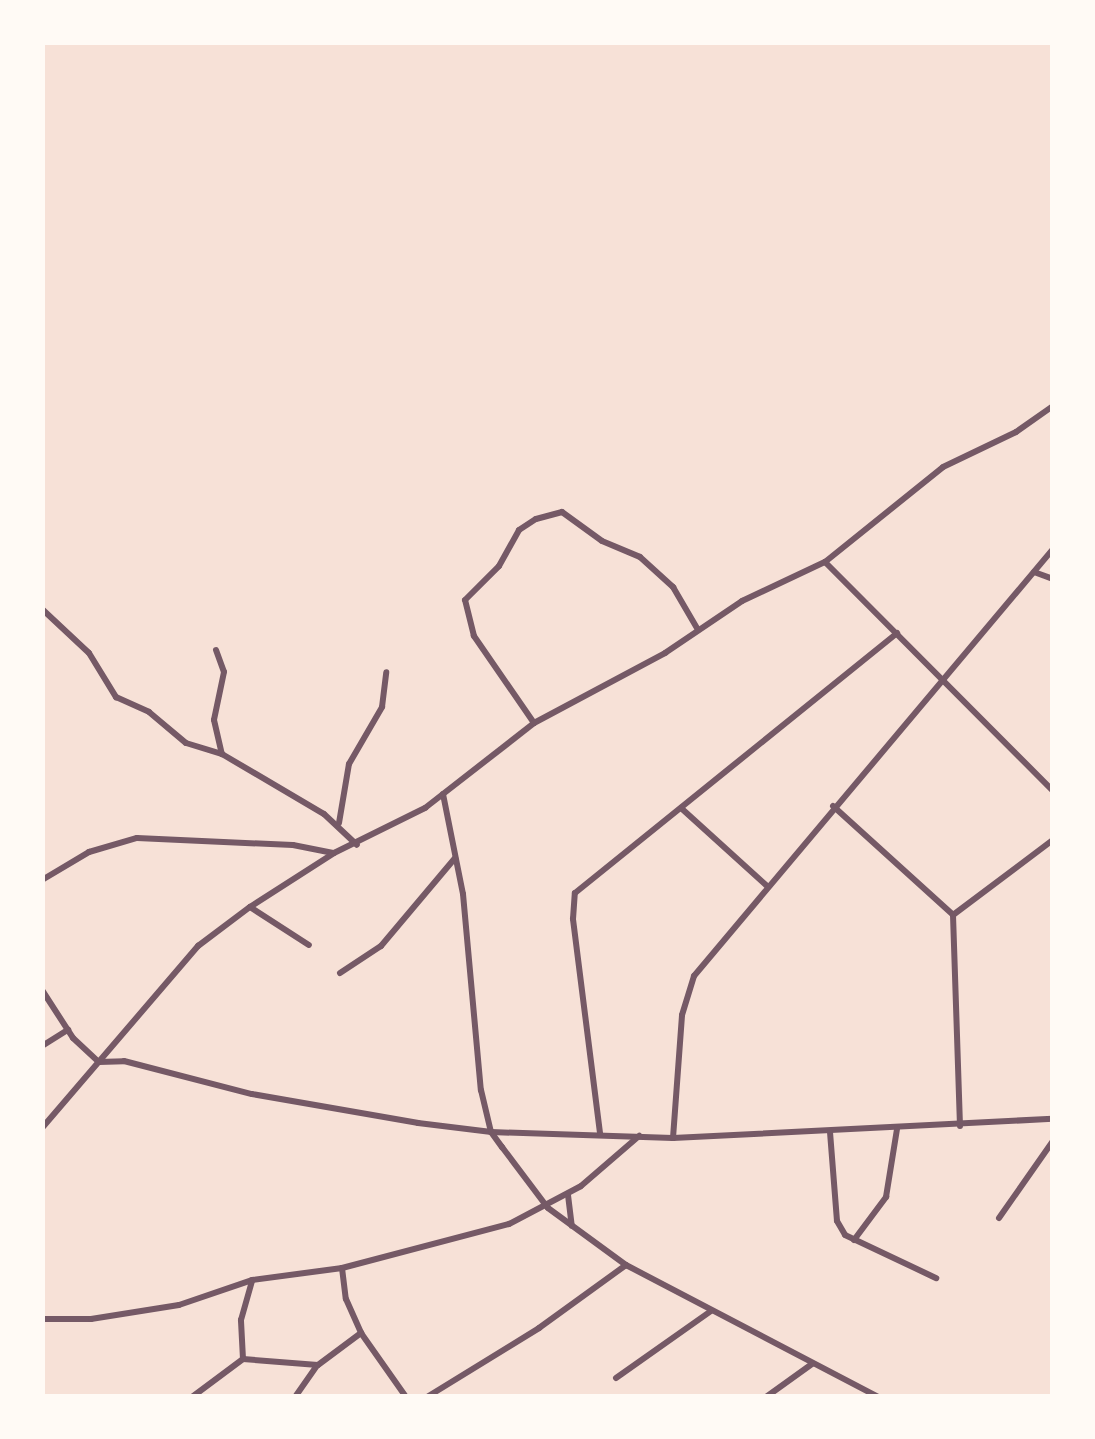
<!DOCTYPE html>
<style>
body{margin:0}
#map{position:relative;width:1095px;height:1439px;overflow:hidden;background:#f7e1d7;font-family:Lora,serif}
div>[style]{position:absolute}
[style*='--x']{left:calc(var(--x)*1px);top:calc(var(--y)*1px);width:calc(var(--w)*1px);rotate:calc(var(--a)*1deg)}
.minor>*{height:6px;margin:-3px;padding:0 3px;transform-origin:3px;border-radius:3px;background:#755966}
span{translate:-50% -50%;white-space:nowrap;text-align:center;line-height:1.15;-webkit-text-stroke:12px #fffaf5;paint-order:stroke}
.frame{position:absolute;inset:0;border:45px solid #fffaf5;pointer-events:none}
</style>
<div id="map">
<div class="minor">
<div style="--x:825;--y:562;--w:323;--a:45.1"></div>
<div style="--x:1034;--y:572;--w:20;--a:20"></div>
<div style="--x:42;--y:609;--w:64;--a:43.1"></div>
<div style="--x:89;--y:653;--w:52;--a:58.5"></div>
<div style="--x:116;--y:697;--w:36;--a:24"></div>
<div style="--x:149;--y:712;--w:48;--a:40"></div>
<div style="--x:186;--y:743;--w:38;--a:17"></div>
<div style="--x:222;--y:754;--w:118;--a:30.5"></div>
<div style="--x:324;--y:814;--w:45;--a:43.2"></div>
<div style="--x:216;--y:650;--w:23;--a:70"></div>
<div style="--x:224;--y:672;--w:49;--a:101.8"></div>
<div style="--x:214;--y:720;--w:35;--a:77"></div>
<div style="--x:534;--y:723;--w:106;--a:-124.6"></div>
<div style="--x:474;--y:636;--w:37;--a:-104"></div>
<div style="--x:465;--y:600;--w:48;--a:-45"></div>
<div style="--x:499;--y:566;--w:41;--a:-60.9"></div>
<div style="--x:519;--y:530;--w:20;--a:-33"></div>
<div style="--x:536;--y:519;--w:27;--a:-15"></div>
<div style="--x:562;--y:512;--w:49;--a:35.9"></div>
<div style="--x:602;--y:541;--w:41;--a:22.8"></div>
<div style="--x:640;--y:557;--w:45;--a:42.3"></div>
<div style="--x:673;--y:587;--w:48;--a:59.7"></div>
<div style="--x:443;--y:794;--w:102;--a:78.7"></div>
<div style="--x:463;--y:894;--w:197;--a:84.8"></div>
<div style="--x:481;--y:1090;--w:43;--a:76.6"></div>
<div style="--x:491;--y:1132;--w:19;--a:54"></div>
<div style="--x:502;--y:1147;--w:76;--a:53"></div>
<div style="--x:548;--y:1208;--w:97;--a:36.2"></div>
<div style="--x:626;--y:1265;--w:284;--a:27.6"></div>
<div style="--x:833;--y:806;--w:162;--a:42.2"></div>
<div style="--x:953;--y:915;--w:211;--a:88.1"></div>
<div style="--x:681;--y:808;--w:115;--a:42.2"></div>
<div style="--x:339;--y:823;--w:60;--a:-80.4"></div>
<div style="--x:349;--y:764;--w:66;--a:-59.9"></div>
<div style="--x:382;--y:707;--w:35;--a:-83"></div>
<div style="--x:42;--y:880;--w:55;--a:-30.8"></div>
<div style="--x:89;--y:852;--w:50;--a:-16.3"></div>
<div style="--x:137;--y:838;--w:156;--a:2.6"></div>
<div style="--x:293;--y:845;--w:41;--a:11.3"></div>
<div style="--x:250;--y:907;--w:70;--a:32.8"></div>
<div style="--x:953;--y:915;--w:125;--a:-36.9"></div>
<div style="--x:340;--y:973;--w:49;--a:-33.4"></div>
<div style="--x:381;--y:946;--w:115;--a:-49.9"></div>
<div style="--x:42;--y:990;--w:57;--a:57.1"></div>
<div style="--x:73;--y:1038;--w:35;--a:43"></div>
<div style="--x:99;--y:1062;--w:25;--a:-2"></div>
<div style="--x:124;--y:1061;--w:132;--a:14.5"></div>
<div style="--x:252;--y:1094;--w:169;--a:9.9"></div>
<div style="--x:418;--y:1123;--w:74;--a:7"></div>
<div style="--x:491;--y:1132;--w:182;--a:1.9"></div>
<div style="--x:673;--y:1138;--w:380;--a:-2.9"></div>
<div style="--x:42;--y:1046;--w:31;--a:-32"></div>
<div style="--x:42;--y:1128;--w:240;--a:-49.4"></div>
<div style="--x:198;--y:946;--w:65;--a:-36.9"></div>
<div style="--x:250;--y:907;--w:100;--a:-32.7"></div>
<div style="--x:334;--y:853;--w:102;--a:-26.3"></div>
<div style="--x:425;--y:808;--w:138;--a:-37.9"></div>
<div style="--x:534;--y:723;--w:149;--a:-28.1"></div>
<div style="--x:665;--y:653;--w:93;--a:-34"></div>
<div style="--x:742;--y:601;--w:92;--a:-25.2"></div>
<div style="--x:825;--y:562;--w:151;--a:-38.8"></div>
<div style="--x:943;--y:467;--w:81;--a:-25.6"></div>
<div style="--x:1016;--y:432;--w:45;--a:-35.1"></div>
<div style="--x:830;--y:1132;--w:89;--a:85.5"></div>
<div style="--x:837;--y:1221;--w:16;--a:60"></div>
<div style="--x:845;--y:1235;--w:101;--a:25.3"></div>
<div style="--x:600;--y:1133;--w:216;--a:-97.2"></div>
<div style="--x:573;--y:919;--w:26;--a:-86"></div>
<div style="--x:575;--y:893;--w:414;--a:-38.9"></div>
<div style="--x:673;--y:1138;--w:123;--a:-85.8"></div>
<div style="--x:682;--y:1015;--w:41;--a:-72.9"></div>
<div style="--x:694;--y:976;--w:558;--a:-49.94"></div>
<div style="--x:568;--y:1195;--w:31;--a:83"></div>
<div style="--x:999;--y:1218;--w:94;--a:-55"></div>
<div style="--x:854;--y:1240;--w:54;--a:-53.3"></div>
<div style="--x:886;--y:1197;--w:69;--a:-80.8"></div>
<div style="--x:342;--y:1268;--w:31;--a:83"></div>
<div style="--x:346;--y:1299;--w:37;--a:66"></div>
<div style="--x:361;--y:1333;--w:78;--a:54.9"></div>
<div style="--x:42;--y:1319;--w:49;--a:0"></div>
<div style="--x:91;--y:1319;--w:89;--a:-9"></div>
<div style="--x:179;--y:1305;--w:77;--a:-18.9"></div>
<div style="--x:252;--y:1280;--w:91;--a:-7.6"></div>
<div style="--x:342;--y:1268;--w:173;--a:-14.8"></div>
<div style="--x:509;--y:1224;--w:81;--a:-27.8"></div>
<div style="--x:581;--y:1186;--w:77;--a:-40.8"></div>
<div style="--x:243;--y:1359;--w:39;--a:-93"></div>
<div style="--x:241;--y:1320;--w:41;--a:-74.2"></div>
<div style="--x:616;--y:1378;--w:116;--a:-35.2"></div>
<div style="--x:192;--y:1397;--w:64;--a:-36.7"></div>
<div style="--x:243;--y:1359;--w:75;--a:4.6"></div>
<div style="--x:318;--y:1365;--w:54;--a:-36.7"></div>
<div style="--x:295;--y:1397;--w:39;--a:-55"></div>
<div style="--x:427;--y:1397;--w:132;--a:-31.6"></div>
<div style="--x:539;--y:1328;--w:107;--a:-35.9"></div>
<div style="--x:766;--y:1397;--w:57;--a:-35.7"></div>
</div>
<div class="frame"></div>
</div>
